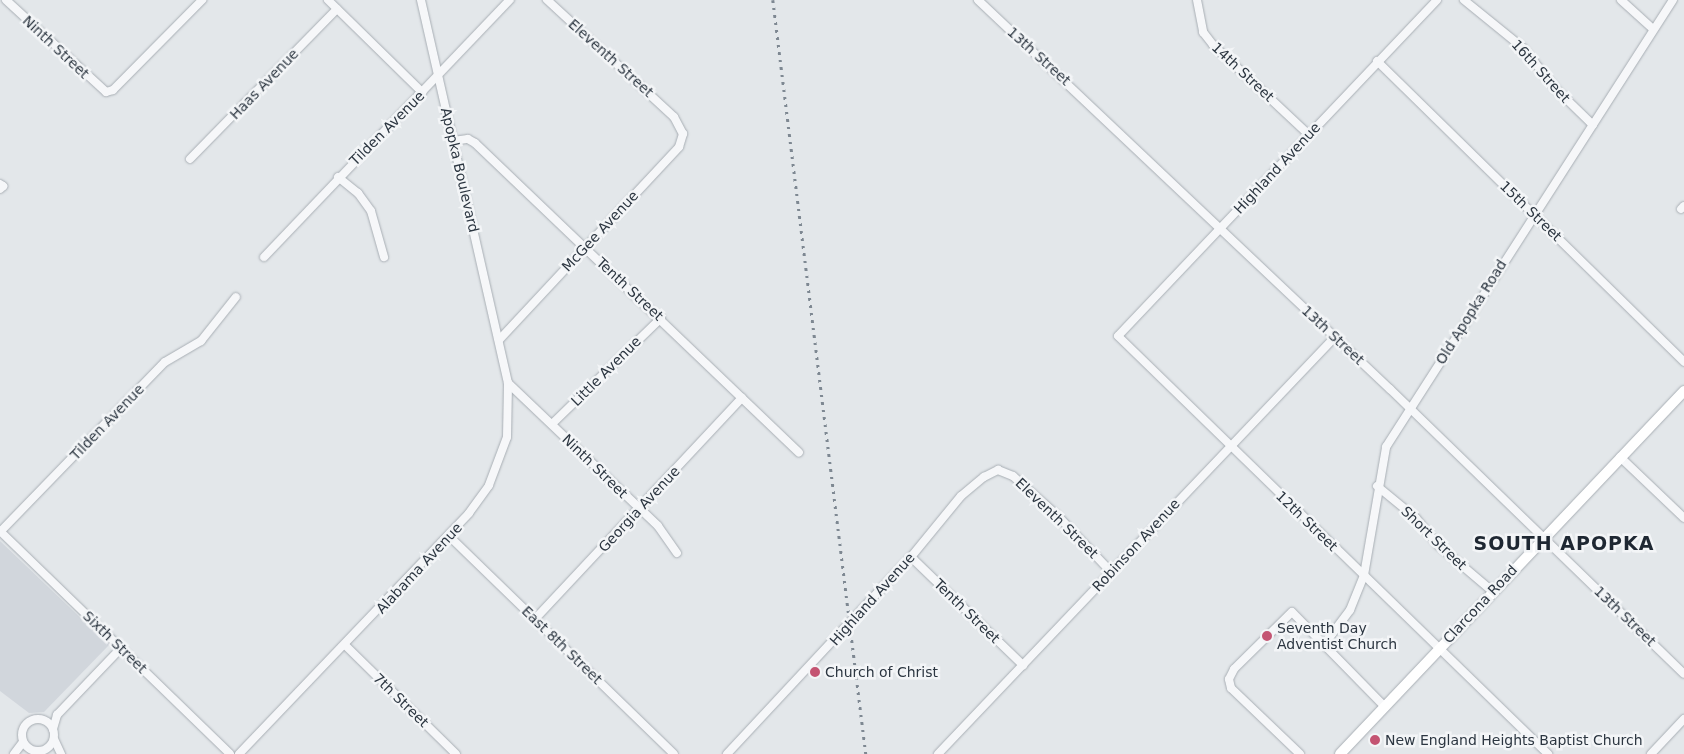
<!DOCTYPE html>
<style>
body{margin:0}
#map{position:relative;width:1684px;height:754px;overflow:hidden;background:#e3e7ea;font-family:"DejaVu Sans",sans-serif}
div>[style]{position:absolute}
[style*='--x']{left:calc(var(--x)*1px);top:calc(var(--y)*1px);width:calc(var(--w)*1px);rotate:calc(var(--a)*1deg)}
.built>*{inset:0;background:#d1d6dc}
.roads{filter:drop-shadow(0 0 1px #a8aeb4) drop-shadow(0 0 1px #a8aeb4)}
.minor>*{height:8px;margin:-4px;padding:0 4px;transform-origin:4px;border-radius:4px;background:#f6f7f9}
.minor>.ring{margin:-4px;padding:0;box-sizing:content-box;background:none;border:8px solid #f6f7f9;border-radius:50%}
.major>*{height:10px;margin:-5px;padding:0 5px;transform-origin:5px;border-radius:5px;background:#fff}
.rail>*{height:2.5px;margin-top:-1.25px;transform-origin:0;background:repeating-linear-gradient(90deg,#7e8892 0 2.5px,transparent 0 7.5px)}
.dots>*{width:14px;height:14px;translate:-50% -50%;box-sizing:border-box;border:2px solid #f3f5f7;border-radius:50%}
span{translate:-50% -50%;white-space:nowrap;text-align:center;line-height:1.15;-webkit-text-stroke:5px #f3f5f7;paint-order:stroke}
.street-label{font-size:14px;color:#2c3641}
.poi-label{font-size:14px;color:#2c3641}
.left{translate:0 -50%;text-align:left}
.district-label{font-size:19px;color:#1e2732;font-weight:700;letter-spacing:1px}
</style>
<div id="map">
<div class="built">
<div style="clip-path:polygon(0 541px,109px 645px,44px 712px,29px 713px,0 691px)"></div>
</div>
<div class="roads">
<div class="minor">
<div style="--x:6;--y:0;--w:136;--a:42.6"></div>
<div style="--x:106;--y:92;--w:7;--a:-16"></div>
<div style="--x:113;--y:90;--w:127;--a:-45.3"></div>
<div style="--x:328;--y:0;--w:132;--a:44.4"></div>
<div style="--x:978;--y:0;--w:567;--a:43.36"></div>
<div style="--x:1390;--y:389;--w:409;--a:44.1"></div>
<div style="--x:1197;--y:0;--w:33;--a:79"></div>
<div style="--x:1203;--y:32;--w:16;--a:52"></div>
<div style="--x:1213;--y:45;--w:130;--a:43.1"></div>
<div style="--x:1437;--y:0;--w:463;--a:133.5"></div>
<div style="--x:1118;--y:336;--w:600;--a:44.19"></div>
<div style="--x:1464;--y:0;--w:76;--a:39.1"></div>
<div style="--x:1523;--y:48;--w:54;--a:51"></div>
<div style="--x:1557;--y:90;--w:50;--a:44.2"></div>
<div style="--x:1621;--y:0;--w:43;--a:42.2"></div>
<div style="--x:1377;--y:61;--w:430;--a:44.4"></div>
<div style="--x:453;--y:141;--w:15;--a:-8"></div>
<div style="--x:468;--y:139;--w:8;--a:30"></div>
<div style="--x:475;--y:143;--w:448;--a:43.7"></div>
<div style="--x:190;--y:159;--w:210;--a:-45.6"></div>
<div style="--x:338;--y:177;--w:26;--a:39"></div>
<div style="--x:358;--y:193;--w:22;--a:54"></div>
<div style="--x:371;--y:211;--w:48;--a:74.2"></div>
<div style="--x:0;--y:184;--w:4;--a:34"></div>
<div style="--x:3;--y:186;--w:4;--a:135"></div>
<div style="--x:1681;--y:209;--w:4;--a:-45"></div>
<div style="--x:264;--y:257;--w:356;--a:-46.3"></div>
<div style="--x:499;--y:340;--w:264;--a:-47"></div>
<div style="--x:679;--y:147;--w:14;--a:-73"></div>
<div style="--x:683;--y:134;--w:19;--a:-118"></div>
<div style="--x:674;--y:117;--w:173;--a:-137.3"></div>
<div style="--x:508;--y:383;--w:207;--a:43.6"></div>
<div style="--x:658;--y:526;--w:33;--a:55"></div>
<div style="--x:552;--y:424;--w:152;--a:-44.2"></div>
<div style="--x:1620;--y:457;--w:88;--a:43.6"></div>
<div style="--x:1377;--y:486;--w:50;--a:39.4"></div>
<div style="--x:1416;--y:518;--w:36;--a:51"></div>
<div style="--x:1439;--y:546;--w:70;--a:40.3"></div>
<div style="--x:0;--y:531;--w:320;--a:44.1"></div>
<div style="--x:1;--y:531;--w:235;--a:-45.9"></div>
<div style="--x:165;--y:362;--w:42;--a:-30.3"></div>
<div style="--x:201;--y:341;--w:56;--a:-51.5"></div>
<div style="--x:449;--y:536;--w:313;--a:44.1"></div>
<div style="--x:911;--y:557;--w:156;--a:44"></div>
<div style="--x:535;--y:619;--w:303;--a:-46.9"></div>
<div style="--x:346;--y:646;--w:154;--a:44.5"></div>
<div style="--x:1323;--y:646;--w:45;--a:-53.1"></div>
<div style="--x:1350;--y:610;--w:38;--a:-68"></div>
<div style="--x:1364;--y:575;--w:130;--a:-80.2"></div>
<div style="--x:1386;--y:447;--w:531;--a:-57.3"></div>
<div class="ring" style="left:22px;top:719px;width:24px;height:24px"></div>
<div style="--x:53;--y:729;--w:15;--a:-74"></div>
<div style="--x:57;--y:715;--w:93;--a:-46.3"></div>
<div style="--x:54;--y:739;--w:17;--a:65"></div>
<div style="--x:14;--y:754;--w:15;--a:-53"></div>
<div style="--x:239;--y:754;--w:333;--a:-46.3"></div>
<div style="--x:469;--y:513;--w:34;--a:-54"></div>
<div style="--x:489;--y:485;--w:51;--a:-69.4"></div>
<div style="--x:507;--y:437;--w:54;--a:-88.9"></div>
<div style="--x:508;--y:383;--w:393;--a:-102.8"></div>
<div style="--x:727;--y:754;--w:270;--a:-47"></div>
<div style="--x:911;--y:557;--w:79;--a:-50.7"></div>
<div style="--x:961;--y:496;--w:30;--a:-40"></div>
<div style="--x:984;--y:477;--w:16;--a:-27"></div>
<div style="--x:998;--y:470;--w:16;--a:22"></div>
<div style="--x:1013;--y:476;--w:59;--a:41.6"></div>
<div style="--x:1057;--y:515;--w:79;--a:46.5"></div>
<div style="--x:938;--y:754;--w:576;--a:-46.41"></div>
<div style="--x:1300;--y:754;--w:95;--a:-136.3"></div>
<div style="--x:1231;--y:688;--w:9;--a:-103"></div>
<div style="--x:1229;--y:679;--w:11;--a:-63"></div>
<div style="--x:1234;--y:669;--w:81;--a:-44.5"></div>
<div style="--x:1292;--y:612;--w:133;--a:45.6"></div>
<div style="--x:1651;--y:754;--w:48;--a:-46.7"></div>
</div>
<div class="major">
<div style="--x:1340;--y:754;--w:500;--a:-46.54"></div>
</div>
</div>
<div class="rail">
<div style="--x:773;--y:0;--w:760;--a:82.97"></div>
</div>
<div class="dots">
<div style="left:1267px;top:636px;background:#c45472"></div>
<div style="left:815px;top:672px;background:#c45472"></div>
<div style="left:1375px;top:740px;background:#c45472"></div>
</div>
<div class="street-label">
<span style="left:56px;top:47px;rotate:43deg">Ninth Street</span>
<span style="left:1039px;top:56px;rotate:42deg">13th Street</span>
<span style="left:611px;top:58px;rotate:42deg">Eleventh Street</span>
<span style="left:1541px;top:71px;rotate:48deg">16th Street</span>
<span style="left:1243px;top:72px;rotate:43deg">14th Street</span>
<span style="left:264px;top:84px;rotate:-46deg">Haas Avenue</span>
<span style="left:387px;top:128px;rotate:-45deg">Tilden Avenue</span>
<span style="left:1277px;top:168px;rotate:-47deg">Highland Avenue</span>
<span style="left:460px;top:170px;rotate:77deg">Apopka Boulevard</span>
<span style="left:1531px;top:211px;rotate:44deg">15th Street</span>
<span style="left:600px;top:231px;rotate:-47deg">McGee Avenue</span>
<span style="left:630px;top:289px;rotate:43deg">Tenth Street</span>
<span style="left:1471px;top:312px;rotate:-58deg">Old Apopka Road</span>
<span style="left:1333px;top:335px;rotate:43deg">13th Street</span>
<span style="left:606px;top:371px;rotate:-45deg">Little Avenue</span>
<span style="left:107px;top:422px;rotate:-46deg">Tilden Avenue</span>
<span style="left:595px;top:466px;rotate:44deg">Ninth Street</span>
<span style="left:639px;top:509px;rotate:-47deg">Georgia Avenue</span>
<span style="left:1057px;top:518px;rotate:44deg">Eleventh Street</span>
<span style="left:1307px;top:521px;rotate:44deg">12th Street</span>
<span style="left:1434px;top:538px;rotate:44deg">Short Street</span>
<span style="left:1136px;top:545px;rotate:-47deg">Robinson Avenue</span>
<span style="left:419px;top:568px;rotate:-47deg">Alabama Avenue</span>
<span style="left:872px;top:599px;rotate:-48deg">Highland Avenue</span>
<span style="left:1480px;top:604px;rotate:-47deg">Clarcona Road</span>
<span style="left:967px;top:611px;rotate:44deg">Tenth Street</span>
<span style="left:1625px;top:616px;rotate:44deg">13th Street</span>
<span style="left:115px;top:642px;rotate:44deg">Sixth Street</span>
<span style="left:562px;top:645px;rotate:44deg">East 8th Street</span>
<span style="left:401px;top:700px;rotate:44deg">7th Street</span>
</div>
<div class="poi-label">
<span class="left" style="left:1277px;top:636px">Seventh Day<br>Adventist Church</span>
<span class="left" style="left:825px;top:672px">Church of Christ</span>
<span class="left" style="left:1385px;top:740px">New England Heights Baptist Church</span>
</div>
<div class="district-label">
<span style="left:1564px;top:544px">SOUTH APOPKA</span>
</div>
</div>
